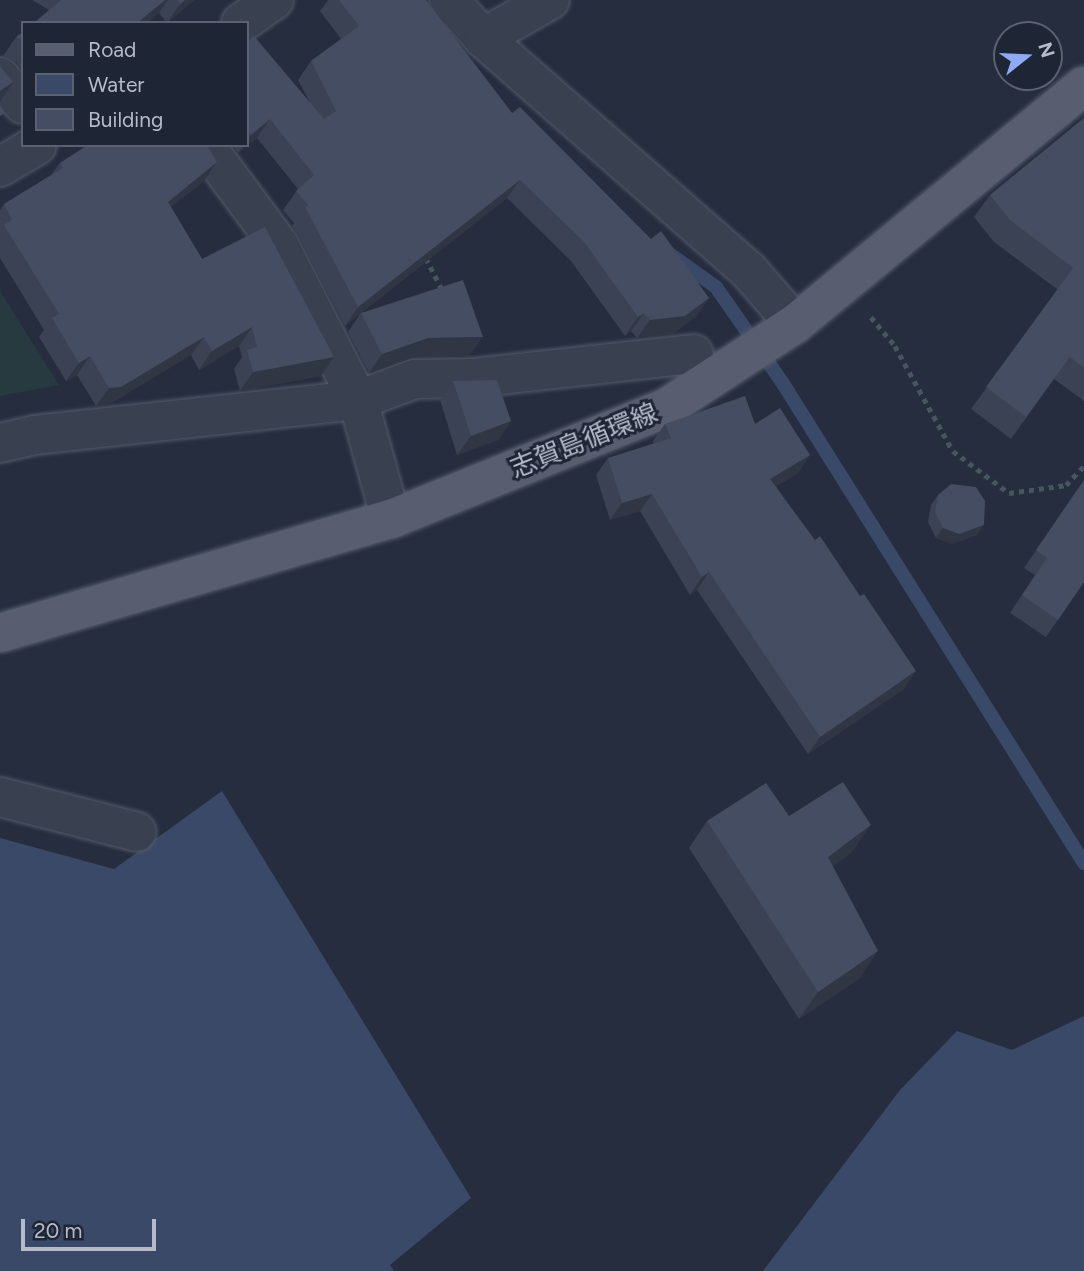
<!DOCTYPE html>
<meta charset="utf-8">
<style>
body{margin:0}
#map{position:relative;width:1084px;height:1271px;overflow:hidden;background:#252d3f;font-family:Figtree,"Noto Sans JP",sans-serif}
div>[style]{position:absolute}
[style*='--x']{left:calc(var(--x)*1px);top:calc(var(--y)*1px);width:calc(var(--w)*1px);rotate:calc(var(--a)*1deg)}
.green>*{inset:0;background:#273a40}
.water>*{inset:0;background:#3b4968}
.stream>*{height:14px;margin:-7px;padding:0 7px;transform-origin:7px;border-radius:7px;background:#3b4968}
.path>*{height:4.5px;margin-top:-2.25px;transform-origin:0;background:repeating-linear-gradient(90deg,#45575d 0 5px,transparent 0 10px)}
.roads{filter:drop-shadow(0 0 2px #545b6a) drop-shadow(0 0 2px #545b6a)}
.minor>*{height:38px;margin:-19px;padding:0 19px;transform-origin:19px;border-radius:19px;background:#39404f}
.major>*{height:38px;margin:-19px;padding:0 19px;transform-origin:19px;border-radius:19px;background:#585e6f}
.wall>*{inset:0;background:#3a4253}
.shaded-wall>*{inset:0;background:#303644}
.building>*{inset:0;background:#444d61}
span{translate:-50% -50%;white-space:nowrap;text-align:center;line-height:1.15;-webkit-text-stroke:6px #1e2534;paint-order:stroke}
.street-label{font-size:26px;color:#b6bbca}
.legend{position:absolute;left:21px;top:21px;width:228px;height:126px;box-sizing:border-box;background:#1e2534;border:2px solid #5b6170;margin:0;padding:9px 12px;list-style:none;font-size:21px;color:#b6bbca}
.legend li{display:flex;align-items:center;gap:14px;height:35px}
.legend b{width:35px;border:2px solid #5b6170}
.north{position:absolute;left:993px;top:21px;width:70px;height:70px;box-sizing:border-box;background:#1e2534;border:2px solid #5b6170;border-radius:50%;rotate:72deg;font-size:19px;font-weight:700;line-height:28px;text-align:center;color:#b6bbca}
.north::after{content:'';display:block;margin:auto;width:24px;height:32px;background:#8ea9f6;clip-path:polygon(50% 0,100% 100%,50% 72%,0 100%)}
.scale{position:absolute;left:21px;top:1219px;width:135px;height:32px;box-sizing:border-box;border:4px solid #b6bbca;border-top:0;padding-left:9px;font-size:21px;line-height:24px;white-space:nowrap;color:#b6bbca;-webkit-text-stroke:5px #1e2534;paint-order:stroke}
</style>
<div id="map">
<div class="green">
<div style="clip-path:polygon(0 291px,59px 385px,0 396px)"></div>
</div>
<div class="water">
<div style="clip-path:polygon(222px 791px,471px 1198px,390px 1265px,394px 1271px,0 1271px,0 838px,114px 869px)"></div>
<div style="clip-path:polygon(1084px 1016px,1084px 1271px,763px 1271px,900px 1090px,957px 1031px,1012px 1050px)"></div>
</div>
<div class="stream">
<div style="--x:671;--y:255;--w:55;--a:35.4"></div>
<div style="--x:716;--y:287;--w:116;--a:55.2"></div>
<div style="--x:782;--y:382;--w:568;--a:57.88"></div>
</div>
<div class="path">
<div style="--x:426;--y:258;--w:36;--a:63"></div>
<div style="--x:871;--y:317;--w:38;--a:50"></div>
<div style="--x:895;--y:346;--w:120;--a:61.1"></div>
<div style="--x:953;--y:451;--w:70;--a:36.9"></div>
<div style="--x:1009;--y:493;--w:58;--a:-8"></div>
<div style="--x:1066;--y:485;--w:26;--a:-47"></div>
</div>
<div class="roads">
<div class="minor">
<div style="--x:449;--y:0;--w:51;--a:48.2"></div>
<div style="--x:483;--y:38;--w:354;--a:41.2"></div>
<div style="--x:749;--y:271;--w:70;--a:49"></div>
<div style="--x:241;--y:23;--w:40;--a:-34.9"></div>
<div style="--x:483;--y:38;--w:77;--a:-29.6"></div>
<div style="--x:0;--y:77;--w:35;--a:50"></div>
<div style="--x:205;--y:145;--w:124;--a:53.5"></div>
<div style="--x:279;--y:245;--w:174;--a:63"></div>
<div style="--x:358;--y:400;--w:123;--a:74.5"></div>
<div style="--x:0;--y:167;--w:43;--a:-30.7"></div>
<div style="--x:0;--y:443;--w:36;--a:-13"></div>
<div style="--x:35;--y:435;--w:325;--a:-6.2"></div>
<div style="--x:358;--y:400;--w:61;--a:-20.2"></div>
<div style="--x:415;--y:379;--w:57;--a:-1"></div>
<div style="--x:472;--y:378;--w:223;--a:-6.2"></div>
<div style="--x:0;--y:797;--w:141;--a:14.3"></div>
</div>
<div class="major">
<div style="--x:0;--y:633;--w:407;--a:-16.3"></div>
<div style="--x:391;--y:519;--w:297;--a:-22"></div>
<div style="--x:666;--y:408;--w:154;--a:-33.1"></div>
<div style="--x:795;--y:324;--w:374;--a:-39.5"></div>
</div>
</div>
<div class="wall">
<div style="clip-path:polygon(32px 0,194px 0,167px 23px,159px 13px,147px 23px,34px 23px,49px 10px)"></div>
<div style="clip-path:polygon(328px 0,426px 0,512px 113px,709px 298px,696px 317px,672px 334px,637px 338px,631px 331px,625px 336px,571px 261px,507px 198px,362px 312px,469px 356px,414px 357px,369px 373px,348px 332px,360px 314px,345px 326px,292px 226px,294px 223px,283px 210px,298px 189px,257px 138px,238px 153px,232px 145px,247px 145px,247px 41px,310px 103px,298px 80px,311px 61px,341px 39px,320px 11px)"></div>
<div style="clip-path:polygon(23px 32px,23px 71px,17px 63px,3px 56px,16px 37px)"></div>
<div style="clip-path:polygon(1084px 118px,1084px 401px,1054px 379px,1011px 439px,971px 409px,1058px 290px,994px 242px,974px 217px,990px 195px)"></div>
<div style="clip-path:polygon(81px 145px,207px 145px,217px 162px,204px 181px,171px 207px,202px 259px,334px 357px,321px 376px,240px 391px,234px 369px,242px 357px,239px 346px,199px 370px,191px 355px,108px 405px,96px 406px,77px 375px,66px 381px,39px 337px,44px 330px,0 258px,0 210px,4px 204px,51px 175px,60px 163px,83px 148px)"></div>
<div style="clip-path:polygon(453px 381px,511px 421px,498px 440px,457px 455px,440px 400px)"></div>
<div style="clip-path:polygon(665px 424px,755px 424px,810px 455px,798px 473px,776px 486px,904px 689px,808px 754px,697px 590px,690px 595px,640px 511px,610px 520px,596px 475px,608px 458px,654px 444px,653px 441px)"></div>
<div style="clip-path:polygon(1084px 480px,1084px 582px,1046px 637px,1010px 613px,1035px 575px,1024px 568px)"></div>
<div style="clip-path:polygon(938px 495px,977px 535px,952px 544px,936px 538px,928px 522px,931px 505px)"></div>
<div style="clip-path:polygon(789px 816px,852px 852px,833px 866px,860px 978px,799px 1019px,689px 848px,707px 821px)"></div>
</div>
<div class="shaded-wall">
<div style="clip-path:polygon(165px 0,168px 0,159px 13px,147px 23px,137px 23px)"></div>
<div style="clip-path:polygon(185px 0,194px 0,167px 23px,180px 4px)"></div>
<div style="clip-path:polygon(13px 82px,0 102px,0 91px)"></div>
<div style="clip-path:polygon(270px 119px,257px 138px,238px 153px,244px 145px,247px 145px,247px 141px,251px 135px)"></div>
<div style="clip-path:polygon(217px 162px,204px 181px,155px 220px,168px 202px)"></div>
<div style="clip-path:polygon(520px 180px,507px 198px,345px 326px,358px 307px)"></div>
<div style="clip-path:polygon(709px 298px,696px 317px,672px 334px,637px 338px,650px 320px)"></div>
<div style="clip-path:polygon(644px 313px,631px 331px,625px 336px,638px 317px)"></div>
<div style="clip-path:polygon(252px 327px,239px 346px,199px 370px,212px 351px)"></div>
<div style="clip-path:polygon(204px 337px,191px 355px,108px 405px,96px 406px,109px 388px)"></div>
<div style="clip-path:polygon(483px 337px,469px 356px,414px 357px,369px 373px,382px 354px,428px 338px)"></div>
<div style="clip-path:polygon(90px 356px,77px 375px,66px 381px,79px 363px)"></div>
<div style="clip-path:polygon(334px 357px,321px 376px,240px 391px,253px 372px)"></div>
<div style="clip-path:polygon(511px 421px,498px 440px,457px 455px,471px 436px)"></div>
<div style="clip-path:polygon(810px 455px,798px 473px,758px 496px,770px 479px)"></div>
<div style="clip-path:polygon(652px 494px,640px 511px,610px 520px,622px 503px)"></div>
<div style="clip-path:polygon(984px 525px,977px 535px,952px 544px,936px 538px,943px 528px)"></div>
<div style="clip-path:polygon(709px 572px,697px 590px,690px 595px,702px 577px)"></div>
<div style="clip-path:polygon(916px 671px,904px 689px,808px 754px,820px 737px)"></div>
<div style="clip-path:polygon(871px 825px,852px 852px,809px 884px,828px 857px)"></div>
<div style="clip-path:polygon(878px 951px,860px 978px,799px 1019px,818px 992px)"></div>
</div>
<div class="building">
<div style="clip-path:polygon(61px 0,165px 0,137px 23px,34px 23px)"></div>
<div style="clip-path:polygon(177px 0,185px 0,180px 4px)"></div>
<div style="clip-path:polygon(339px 0,426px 0,512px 113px,520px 107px,651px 239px,661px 231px,709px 298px,685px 316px,650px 320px,644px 313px,638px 317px,584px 242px,520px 180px,358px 307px,305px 207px,308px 205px,296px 191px,314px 175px,270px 119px,251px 135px,247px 129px,247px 41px,254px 36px,324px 119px,336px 111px,311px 61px,359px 26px)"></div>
<div style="clip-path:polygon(23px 32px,23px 41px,16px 37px)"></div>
<div style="clip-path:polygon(0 66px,13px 82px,0 91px)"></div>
<div style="clip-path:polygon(0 105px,5px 113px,0 116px)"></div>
<div style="clip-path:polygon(1084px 118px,1084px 368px,1070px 357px,1026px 417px,986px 387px,1073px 268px,1010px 220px,990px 195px)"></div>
<div style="clip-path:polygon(88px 145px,207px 145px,217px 162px,168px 202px,202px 259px,265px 227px,334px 357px,253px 372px,247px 350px,257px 347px,252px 327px,212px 351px,204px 337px,121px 387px,109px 388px,90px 356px,79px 363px,52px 318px,59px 314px,4px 225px,12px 220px,4px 204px,63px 168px,60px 163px)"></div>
<div style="clip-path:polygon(463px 280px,483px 337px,428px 338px,382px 354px,361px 313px)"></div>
<div style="clip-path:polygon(497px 380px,511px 421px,471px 436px,453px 381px)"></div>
<div style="clip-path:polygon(745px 396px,755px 424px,780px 408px,810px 455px,770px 479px,815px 540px,820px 536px,860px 596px,864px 594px,916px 671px,820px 737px,709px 572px,702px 577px,652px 494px,622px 503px,608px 458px,671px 438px,665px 424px)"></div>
<div style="clip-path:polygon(1084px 480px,1084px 582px,1058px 620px,1022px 595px,1047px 558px,1036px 550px)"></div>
<div style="clip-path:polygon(951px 484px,976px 487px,985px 501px,984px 525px,959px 534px,943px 528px,935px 512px,938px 495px)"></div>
<div style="clip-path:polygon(843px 782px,871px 825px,828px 857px,878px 951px,818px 992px,707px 821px,766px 783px,789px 816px)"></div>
</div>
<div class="street-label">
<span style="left:584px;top:441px;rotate:-22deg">志賀島循環線</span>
</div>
<ul class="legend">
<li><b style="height:9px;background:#585e6f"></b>Road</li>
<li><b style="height:19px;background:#3b4968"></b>Water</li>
<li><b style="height:19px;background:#444d61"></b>Building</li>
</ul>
<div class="north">N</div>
<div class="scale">20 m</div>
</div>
